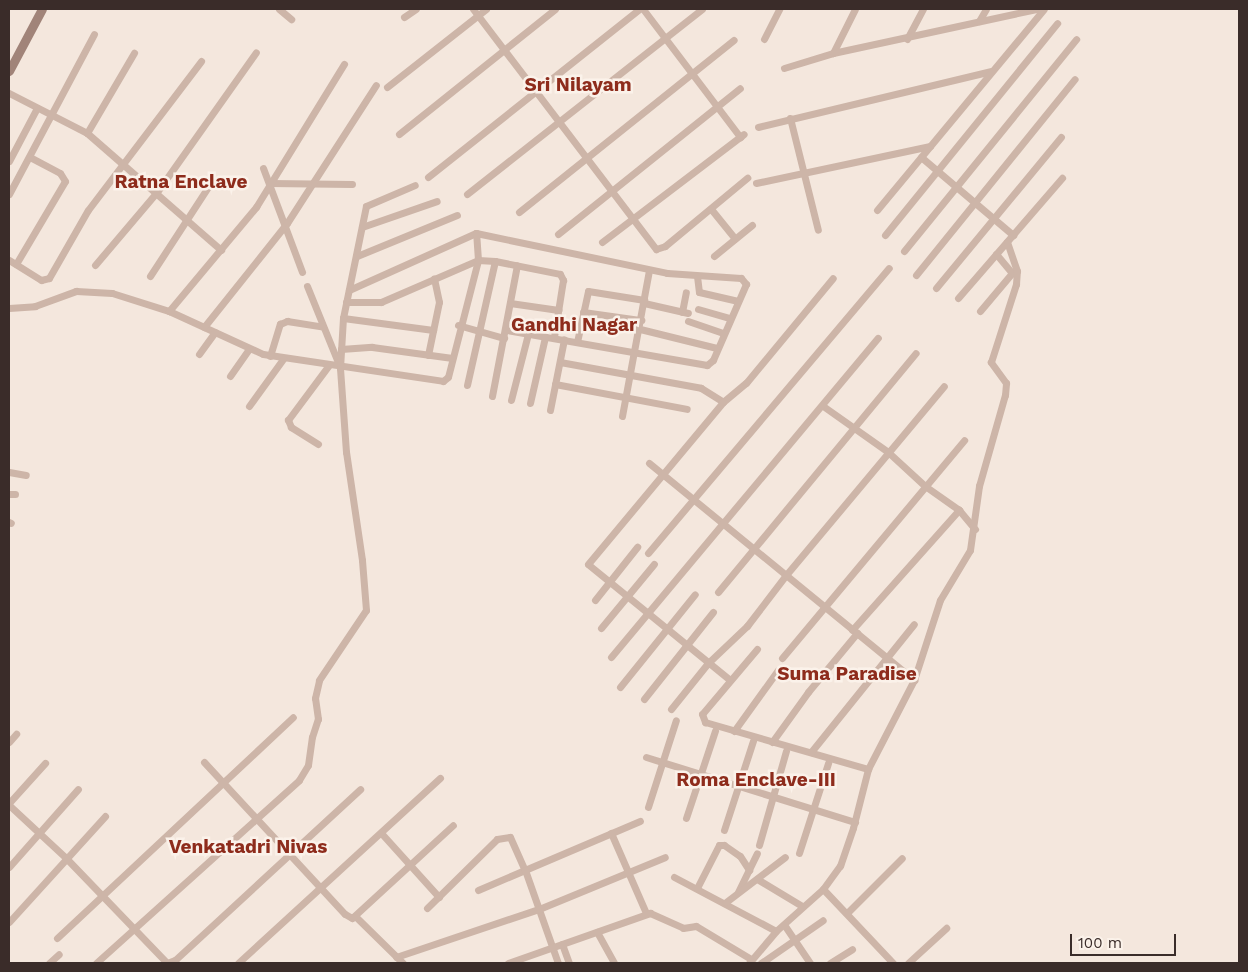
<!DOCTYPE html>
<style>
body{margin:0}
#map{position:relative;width:1248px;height:972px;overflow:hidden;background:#f4e7dd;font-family:"Work Sans",sans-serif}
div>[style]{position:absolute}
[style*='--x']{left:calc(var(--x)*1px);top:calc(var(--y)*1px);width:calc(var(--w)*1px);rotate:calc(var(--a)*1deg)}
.minor>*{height:7px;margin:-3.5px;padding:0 3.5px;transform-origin:3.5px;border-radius:3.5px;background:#cdb5a8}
.secondary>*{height:9px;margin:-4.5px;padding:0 4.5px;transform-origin:4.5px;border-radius:4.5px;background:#a18479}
span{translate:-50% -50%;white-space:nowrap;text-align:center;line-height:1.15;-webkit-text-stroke:5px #fbf2ea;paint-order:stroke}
.neighbourhood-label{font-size:19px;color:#8e2c1c;font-weight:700}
.frame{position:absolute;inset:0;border:10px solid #3a2c29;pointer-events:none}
.scale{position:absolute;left:1070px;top:934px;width:106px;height:22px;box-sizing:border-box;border:2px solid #3a2c29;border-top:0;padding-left:6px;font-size:15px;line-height:18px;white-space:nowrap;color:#3a2c29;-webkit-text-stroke:4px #fbf2ea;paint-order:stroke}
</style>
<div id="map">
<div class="minor">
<div style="--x:279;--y:9;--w:16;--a:40"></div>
<div style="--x:473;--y:9;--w:302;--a:52.7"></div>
<div style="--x:656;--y:249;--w:9;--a:-18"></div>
<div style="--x:665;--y:246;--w:107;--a:-39.7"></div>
<div style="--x:643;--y:9;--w:161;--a:52.8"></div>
<div style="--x:404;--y:17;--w:14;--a:-34"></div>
<div style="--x:979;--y:21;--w:14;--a:-60"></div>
<div style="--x:764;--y:39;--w:34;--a:-63"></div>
<div style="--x:907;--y:39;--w:34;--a:-62"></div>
<div style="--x:833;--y:53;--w:49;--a:-63.4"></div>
<div style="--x:784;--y:68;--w:51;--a:-17"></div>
<div style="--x:833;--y:53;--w:208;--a:-12.2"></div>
<div style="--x:387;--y:87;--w:126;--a:-38.2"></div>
<div style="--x:9;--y:93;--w:88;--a:27.1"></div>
<div style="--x:87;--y:133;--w:178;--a:41.1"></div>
<div style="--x:790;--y:118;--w:115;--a:76"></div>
<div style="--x:758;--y:127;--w:240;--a:-13.5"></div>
<div style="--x:87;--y:133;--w:93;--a:-59.6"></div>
<div style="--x:399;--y:134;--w:200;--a:-38.7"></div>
<div style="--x:921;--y:157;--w:121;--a:40.3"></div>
<div style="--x:9;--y:161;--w:60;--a:-62.2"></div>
<div style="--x:263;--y:168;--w:111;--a:69.4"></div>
<div style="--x:428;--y:177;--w:270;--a:-38.5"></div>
<div style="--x:270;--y:183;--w:82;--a:0.7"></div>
<div style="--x:756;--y:183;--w:178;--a:-12"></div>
<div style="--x:9;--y:194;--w:181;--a:-62"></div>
<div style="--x:467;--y:194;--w:299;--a:-38.2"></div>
<div style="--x:711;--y:209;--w:38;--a:51"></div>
<div style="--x:877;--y:210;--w:261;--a:-50.3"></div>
<div style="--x:519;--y:212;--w:275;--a:-38.7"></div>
<div style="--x:362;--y:227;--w:79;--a:-19.1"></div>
<div style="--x:558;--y:234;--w:233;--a:-38.7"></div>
<div style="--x:885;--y:235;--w:273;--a:-50.9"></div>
<div style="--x:602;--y:242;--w:178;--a:-37.3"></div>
<div style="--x:904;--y:251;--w:273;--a:-50.9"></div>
<div style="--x:357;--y:256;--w:108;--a:-22.3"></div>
<div style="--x:714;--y:256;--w:49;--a:-39.2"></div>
<div style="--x:9;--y:260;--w:38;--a:32"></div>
<div style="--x:41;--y:280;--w:8;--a:-14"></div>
<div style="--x:49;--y:278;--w:78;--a:-60.2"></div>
<div style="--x:88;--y:210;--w:187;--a:-52.8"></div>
<div style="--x:16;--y:264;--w:96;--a:-59.4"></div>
<div style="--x:65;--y:181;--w:9;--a:-122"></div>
<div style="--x:60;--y:173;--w:34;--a:-152"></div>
<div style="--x:95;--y:265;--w:96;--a:-49.7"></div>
<div style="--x:157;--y:192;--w:171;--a:-54.7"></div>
<div style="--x:916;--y:275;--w:252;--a:-51"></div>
<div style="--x:150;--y:276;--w:106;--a:-56.9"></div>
<div style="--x:697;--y:276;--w:16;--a:83"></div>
<div style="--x:699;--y:292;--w:40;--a:13"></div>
<div style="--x:307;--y:286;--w:85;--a:67.9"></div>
<div style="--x:936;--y:288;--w:196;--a:-50.4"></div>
<div style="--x:349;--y:290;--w:139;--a:-24.2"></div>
<div style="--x:476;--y:233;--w:195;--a:11.8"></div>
<div style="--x:667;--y:273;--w:74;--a:3.9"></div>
<div style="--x:741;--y:278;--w:8;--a:50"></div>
<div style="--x:746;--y:284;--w:83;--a:113.5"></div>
<div style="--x:713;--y:360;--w:8;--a:140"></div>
<div style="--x:707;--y:365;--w:204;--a:-170.1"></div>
<div style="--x:958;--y:298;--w:159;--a:-49.1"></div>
<div style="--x:346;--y:302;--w:35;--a:0"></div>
<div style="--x:381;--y:302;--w:106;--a:-23.4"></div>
<div style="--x:478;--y:260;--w:17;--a:3"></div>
<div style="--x:495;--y:261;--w:66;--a:11.3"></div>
<div style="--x:560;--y:274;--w:7;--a:63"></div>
<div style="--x:563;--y:280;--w:58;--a:99"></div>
<div style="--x:510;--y:303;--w:49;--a:8.3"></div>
<div style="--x:644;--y:303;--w:45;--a:12.8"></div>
<div style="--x:9;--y:308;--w:26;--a:-4"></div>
<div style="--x:35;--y:306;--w:44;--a:-20.1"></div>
<div style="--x:76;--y:291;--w:36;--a:3"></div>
<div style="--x:112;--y:293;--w:60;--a:17.5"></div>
<div style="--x:169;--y:311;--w:103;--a:24.6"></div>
<div style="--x:263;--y:354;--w:182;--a:8.5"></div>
<div style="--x:443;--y:381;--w:6;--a:-39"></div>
<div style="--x:448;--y:377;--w:121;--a:-75.6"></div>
<div style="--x:478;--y:260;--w:27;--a:-94"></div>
<div style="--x:698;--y:309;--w:33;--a:16"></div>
<div style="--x:169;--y:311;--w:136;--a:-50.1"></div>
<div style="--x:256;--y:207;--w:168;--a:-58.4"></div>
<div style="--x:980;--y:311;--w:50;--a:-49.9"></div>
<div style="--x:1012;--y:273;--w:25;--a:-130"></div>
<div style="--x:583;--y:312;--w:59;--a:7.9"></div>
<div style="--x:682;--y:312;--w:20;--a:-79"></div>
<div style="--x:343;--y:318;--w:91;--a:7.6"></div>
<div style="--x:688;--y:321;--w:37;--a:19"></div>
<div style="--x:458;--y:325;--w:48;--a:15.8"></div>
<div style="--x:204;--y:327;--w:133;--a:-51.4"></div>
<div style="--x:287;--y:223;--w:164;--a:-57.2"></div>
<div style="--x:640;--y:329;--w:79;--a:13.9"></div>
<div style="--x:577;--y:342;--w:52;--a:-77.8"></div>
<div style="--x:588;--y:291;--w:57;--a:9.1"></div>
<div style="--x:341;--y:349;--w:31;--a:-4"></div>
<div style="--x:372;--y:347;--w:81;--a:7.8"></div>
<div style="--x:199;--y:354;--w:27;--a:-54"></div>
<div style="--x:428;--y:355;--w:54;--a:-78.3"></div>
<div style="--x:439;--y:302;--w:24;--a:-102"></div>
<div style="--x:270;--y:356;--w:34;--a:-73"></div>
<div style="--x:280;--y:324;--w:8;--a:-23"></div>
<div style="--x:287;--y:321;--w:36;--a:9"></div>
<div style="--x:560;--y:362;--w:143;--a:10.4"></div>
<div style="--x:701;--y:388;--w:26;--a:32"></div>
<div style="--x:230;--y:376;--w:33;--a:-55"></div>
<div style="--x:555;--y:384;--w:134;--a:10.7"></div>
<div style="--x:467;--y:385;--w:127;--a:-77.3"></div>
<div style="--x:492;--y:396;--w:133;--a:-79.2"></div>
<div style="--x:511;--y:400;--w:68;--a:-75.6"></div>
<div style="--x:530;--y:403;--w:68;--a:-77.2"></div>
<div style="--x:249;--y:406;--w:58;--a:-54.1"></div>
<div style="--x:823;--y:406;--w:80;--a:35.3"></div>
<div style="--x:888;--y:452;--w:50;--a:42.6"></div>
<div style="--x:925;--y:486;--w:42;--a:35.2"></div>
<div style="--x:959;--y:510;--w:25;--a:50"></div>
<div style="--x:550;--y:410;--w:72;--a:-78.8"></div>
<div style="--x:622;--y:416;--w:148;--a:-79.5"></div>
<div style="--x:318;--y:444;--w:32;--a:-148"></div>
<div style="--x:291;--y:427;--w:8;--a:-113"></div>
<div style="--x:288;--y:420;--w:69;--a:-53.3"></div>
<div style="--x:649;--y:463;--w:343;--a:39.3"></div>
<div style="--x:9;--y:472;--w:17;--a:10"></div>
<div style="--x:9;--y:494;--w:6;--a:0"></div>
<div style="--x:9;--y:522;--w:2;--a:27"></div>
<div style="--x:648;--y:553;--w:373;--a:-49.8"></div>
<div style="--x:718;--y:592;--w:310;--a:-50.4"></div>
<div style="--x:595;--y:600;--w:68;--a:-51.6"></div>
<div style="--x:601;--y:628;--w:83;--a:-50.4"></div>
<div style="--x:852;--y:630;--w:161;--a:-48.3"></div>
<div style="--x:757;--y:649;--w:85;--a:130.2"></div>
<div style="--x:702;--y:714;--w:9;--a:69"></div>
<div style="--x:705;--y:722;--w:170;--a:16.1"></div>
<div style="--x:611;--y:657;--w:416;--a:-50.1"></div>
<div style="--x:782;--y:658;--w:284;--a:-50.1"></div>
<div style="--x:730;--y:680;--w:183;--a:-140.8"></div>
<div style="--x:588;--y:564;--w:211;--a:-50.2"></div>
<div style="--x:723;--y:402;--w:30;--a:-40"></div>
<div style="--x:746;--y:383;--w:136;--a:-50.4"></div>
<div style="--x:620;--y:687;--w:119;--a:-51.1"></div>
<div style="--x:644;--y:699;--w:111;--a:-51.6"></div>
<div style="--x:671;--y:709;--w:59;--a:-51.2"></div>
<div style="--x:708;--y:663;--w:54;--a:-43.5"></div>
<div style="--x:747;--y:626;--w:64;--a:-52.6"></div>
<div style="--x:786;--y:575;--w:246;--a:-50.1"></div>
<div style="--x:734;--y:731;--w:75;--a:-54.2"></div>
<div style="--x:9;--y:742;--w:11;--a:-49"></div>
<div style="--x:772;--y:742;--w:62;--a:-54.2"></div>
<div style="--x:808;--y:692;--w:77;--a:-50.3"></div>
<div style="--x:811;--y:752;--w:164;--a:-51.2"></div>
<div style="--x:646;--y:757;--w:219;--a:17.3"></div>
<div style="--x:204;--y:762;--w:207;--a:47.2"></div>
<div style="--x:345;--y:914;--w:8;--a:30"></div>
<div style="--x:352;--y:918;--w:137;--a:-42.6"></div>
<div style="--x:9;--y:803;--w:54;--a:-48"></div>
<div style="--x:9;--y:805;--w:76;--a:42.9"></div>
<div style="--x:65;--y:857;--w:147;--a:46.1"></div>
<div style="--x:167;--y:963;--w:9;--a:-21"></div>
<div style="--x:175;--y:960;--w:252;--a:-42.7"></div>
<div style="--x:648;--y:807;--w:91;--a:-72.2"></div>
<div style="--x:686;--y:818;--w:92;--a:-71.6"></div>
<div style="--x:724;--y:830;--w:94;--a:-72"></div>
<div style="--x:611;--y:833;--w:87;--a:66.4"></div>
<div style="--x:382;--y:834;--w:85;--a:47.9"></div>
<div style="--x:759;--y:845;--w:98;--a:-74"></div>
<div style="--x:799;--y:853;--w:95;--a:-72.1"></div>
<div style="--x:9;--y:867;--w:104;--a:-48.5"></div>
<div style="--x:674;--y:877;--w:115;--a:27.9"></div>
<div style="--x:757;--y:879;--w:52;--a:31"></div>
<div style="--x:697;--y:888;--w:48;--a:-62.9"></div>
<div style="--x:719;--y:845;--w:5;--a:0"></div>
<div style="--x:724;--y:845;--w:19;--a:35"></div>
<div style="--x:740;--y:856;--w:17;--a:57"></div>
<div style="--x:823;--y:889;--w:102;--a:46.6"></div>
<div style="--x:478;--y:890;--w:176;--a:-23.1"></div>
<div style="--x:738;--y:892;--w:43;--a:-64"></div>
<div style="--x:726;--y:902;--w:74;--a:-37.3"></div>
<div style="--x:427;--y:908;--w:98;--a:-44.6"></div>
<div style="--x:497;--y:839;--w:13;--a:-9"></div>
<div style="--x:510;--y:837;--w:36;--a:66"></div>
<div style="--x:525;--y:870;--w:99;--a:70.5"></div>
<div style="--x:848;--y:912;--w:76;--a:-45"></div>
<div style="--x:355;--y:916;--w:67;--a:44.4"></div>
<div style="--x:9;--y:922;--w:143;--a:-47.8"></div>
<div style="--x:785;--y:926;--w:45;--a:56"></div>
<div style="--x:597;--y:932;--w:35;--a:61"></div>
<div style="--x:57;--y:938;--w:323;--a:-43.1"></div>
<div style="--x:562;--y:944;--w:20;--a:70"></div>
<div style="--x:396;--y:957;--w:151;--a:-18.6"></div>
<div style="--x:539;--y:909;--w:136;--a:-22.4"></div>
<div style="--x:49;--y:963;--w:13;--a:-42"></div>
<div style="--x:96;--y:963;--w:273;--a:-42"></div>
<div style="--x:299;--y:780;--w:17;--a:-59"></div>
<div style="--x:308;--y:765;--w:28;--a:-82"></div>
<div style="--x:312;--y:737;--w:19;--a:-72"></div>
<div style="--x:318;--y:719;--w:21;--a:-98"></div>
<div style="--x:315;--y:698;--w:18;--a:-77"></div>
<div style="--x:319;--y:680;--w:84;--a:-56.1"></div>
<div style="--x:366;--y:610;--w:50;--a:-94.6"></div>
<div style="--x:362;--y:560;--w:109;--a:-98.4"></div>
<div style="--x:346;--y:452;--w:84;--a:-94.1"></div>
<div style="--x:340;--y:368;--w:50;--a:-86.6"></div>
<div style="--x:343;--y:318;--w:114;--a:-78.4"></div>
<div style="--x:366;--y:206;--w:53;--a:-23.2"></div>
<div style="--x:238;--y:963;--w:274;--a:-42.5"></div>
<div style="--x:508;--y:963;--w:151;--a:-19.4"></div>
<div style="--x:650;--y:913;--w:36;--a:24"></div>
<div style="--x:683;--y:928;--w:13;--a:-9"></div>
<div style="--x:696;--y:926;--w:64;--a:31"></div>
<div style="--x:749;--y:963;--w:42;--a:-49.8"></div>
<div style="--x:776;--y:931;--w:63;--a:-41.8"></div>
<div style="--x:823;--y:889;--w:29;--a:-54"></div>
<div style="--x:840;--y:866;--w:40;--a:-71.1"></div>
<div style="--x:853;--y:828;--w:61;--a:-75.7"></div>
<div style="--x:868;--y:769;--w:100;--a:-62.7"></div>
<div style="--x:914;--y:680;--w:84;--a:-72"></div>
<div style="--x:940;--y:600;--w:58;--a:-59"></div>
<div style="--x:970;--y:550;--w:65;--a:-82"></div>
<div style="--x:979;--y:486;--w:95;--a:-74.1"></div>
<div style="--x:1005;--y:395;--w:12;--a:-85"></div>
<div style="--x:1006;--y:383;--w:26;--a:-126"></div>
<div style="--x:991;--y:362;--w:82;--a:-72.2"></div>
<div style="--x:1016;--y:284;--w:13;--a:-86"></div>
<div style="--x:1017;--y:271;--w:31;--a:-109"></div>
<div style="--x:761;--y:963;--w:75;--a:-34.7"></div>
<div style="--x:830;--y:963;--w:26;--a:-32"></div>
<div style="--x:908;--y:963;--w:52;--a:-42.6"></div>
</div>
<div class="secondary">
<div style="--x:9;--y:71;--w:70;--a:-62"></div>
</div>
<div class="neighbourhood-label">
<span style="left:578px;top:85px">Sri Nilayam</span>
<span style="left:181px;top:182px">Ratna Enclave</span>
<span style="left:574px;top:325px">Gandhi Nagar</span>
<span style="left:847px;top:674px">Suma Paradise</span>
<span style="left:756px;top:780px">Roma Enclave-III</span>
<span style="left:248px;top:847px">Venkatadri Nivas</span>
</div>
<div class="frame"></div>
<div class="scale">100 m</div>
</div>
